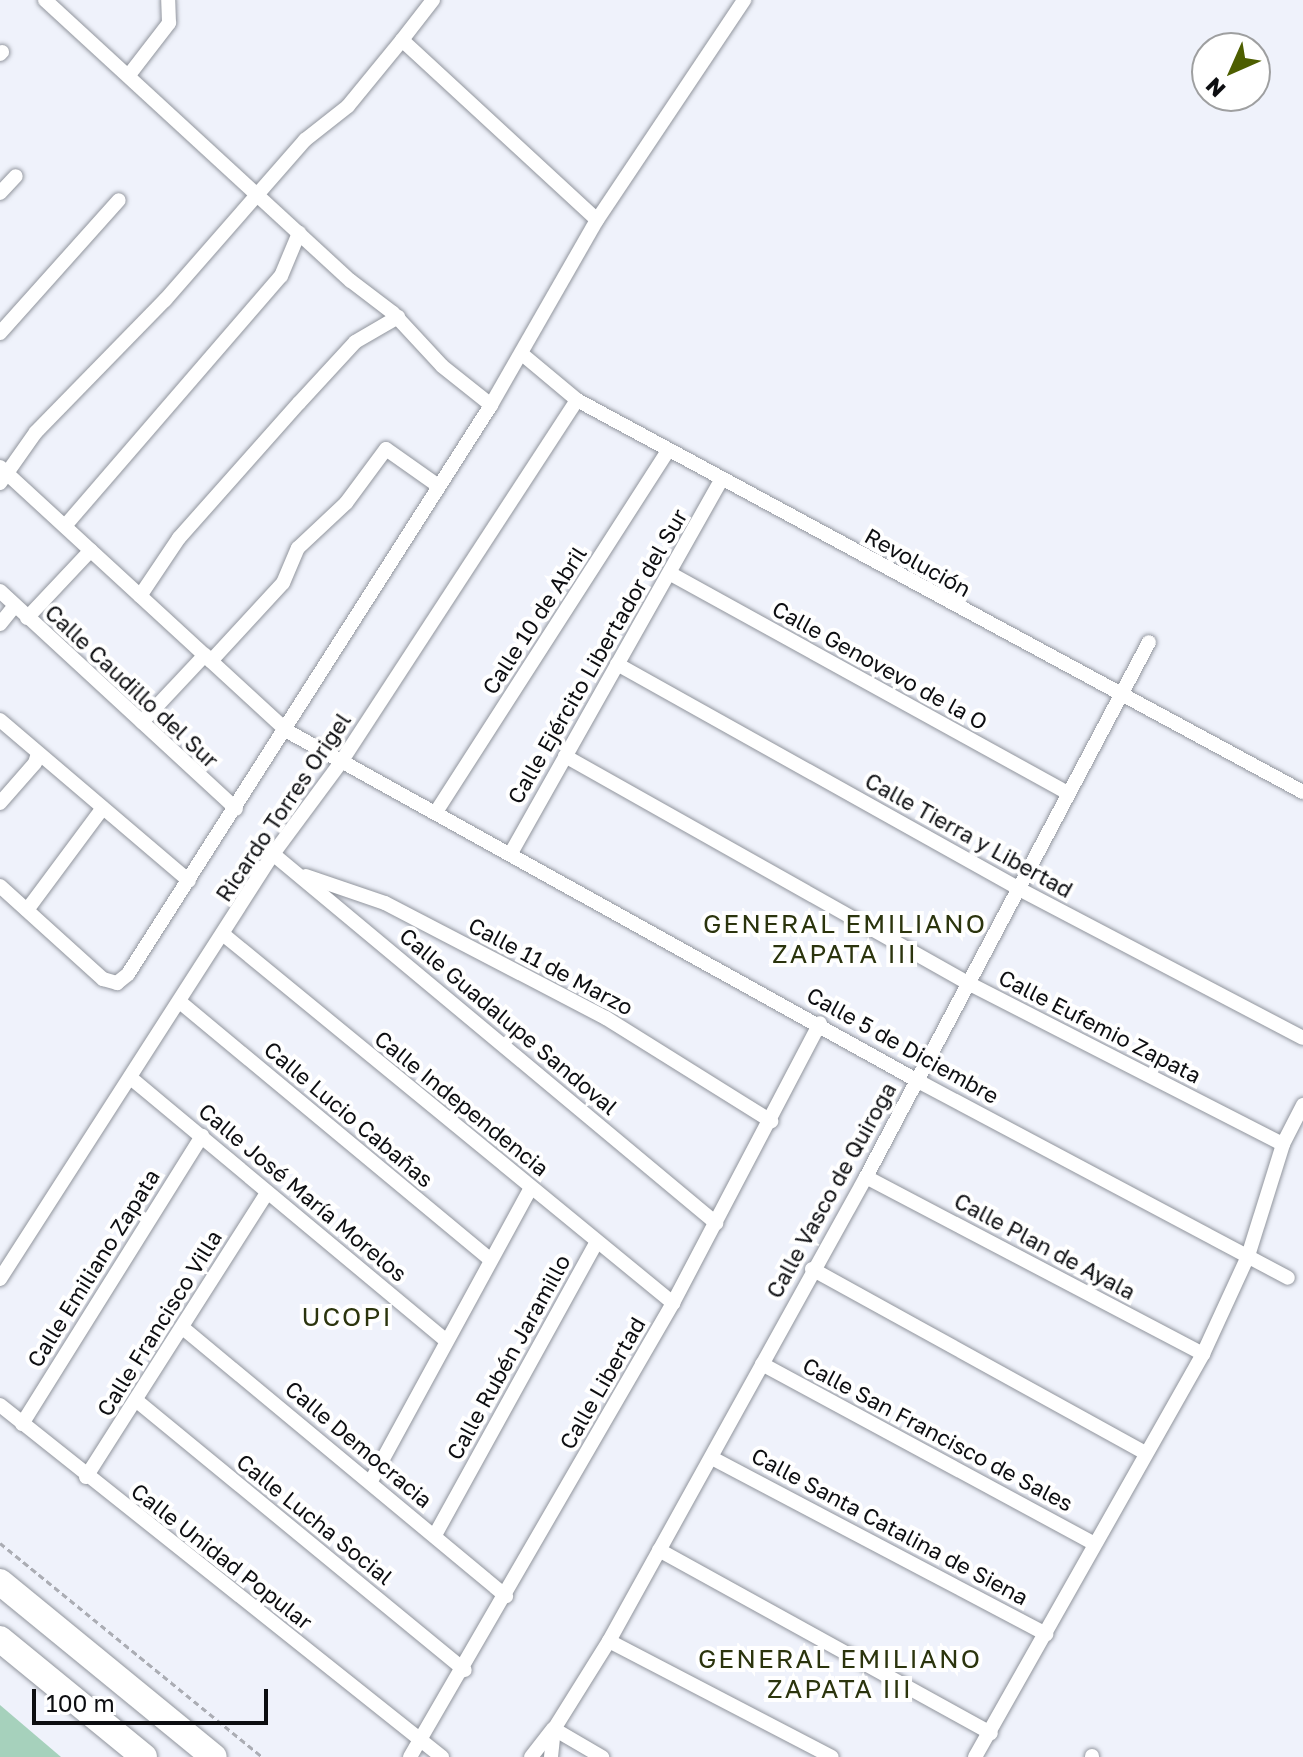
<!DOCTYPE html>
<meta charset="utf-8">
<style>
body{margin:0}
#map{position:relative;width:1303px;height:1757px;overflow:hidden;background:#eff2fb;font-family:"Golos Text",sans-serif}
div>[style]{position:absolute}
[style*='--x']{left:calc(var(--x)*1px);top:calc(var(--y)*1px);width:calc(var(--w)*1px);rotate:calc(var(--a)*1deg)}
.green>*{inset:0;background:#a6d1bc}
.path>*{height:3px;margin-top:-1.5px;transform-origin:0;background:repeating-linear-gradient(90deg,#abadb4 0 6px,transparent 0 10px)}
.roads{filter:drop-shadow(0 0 2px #91959d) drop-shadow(0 0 2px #91959d)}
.street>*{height:14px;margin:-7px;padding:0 7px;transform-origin:7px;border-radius:7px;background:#fff}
.highway>*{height:26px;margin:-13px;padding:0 13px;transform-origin:13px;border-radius:13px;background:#fff}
span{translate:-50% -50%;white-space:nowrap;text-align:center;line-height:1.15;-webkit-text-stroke:8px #fff;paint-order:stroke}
.street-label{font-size:22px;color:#0d0e11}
.quarter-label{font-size:26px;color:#2b340d;letter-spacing:2px}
.north{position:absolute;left:1191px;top:32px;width:80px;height:80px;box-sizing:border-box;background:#fff;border:2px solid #9e9fa0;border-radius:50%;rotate:225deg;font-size:22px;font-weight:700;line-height:32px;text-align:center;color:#0d0e11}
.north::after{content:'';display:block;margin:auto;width:28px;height:36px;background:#4d5e00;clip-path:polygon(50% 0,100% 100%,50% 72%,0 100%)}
.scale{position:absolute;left:32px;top:1689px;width:236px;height:36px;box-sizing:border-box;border:4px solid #0d0e11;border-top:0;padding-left:10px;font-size:24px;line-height:28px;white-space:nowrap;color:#0d0e11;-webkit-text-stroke:6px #fff;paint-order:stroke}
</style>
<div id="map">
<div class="green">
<div style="clip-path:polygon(0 1705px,61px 1757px,0 1757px)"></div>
</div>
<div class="path">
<div style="--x:0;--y:1543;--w:338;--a:39.2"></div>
</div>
<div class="roads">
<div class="street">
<div style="--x:45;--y:0;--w:415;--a:42.6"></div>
<div style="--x:351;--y:281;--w:53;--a:37.3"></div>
<div style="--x:393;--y:313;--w:72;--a:47.2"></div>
<div style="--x:442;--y:366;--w:63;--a:38.5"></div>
<div style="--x:433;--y:0;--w:51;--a:127.8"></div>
<div style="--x:402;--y:40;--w:265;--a:42.7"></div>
<div style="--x:0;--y:54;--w:3;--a:-45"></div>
<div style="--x:129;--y:75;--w:66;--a:-52.4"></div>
<div style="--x:169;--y:23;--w:23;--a:-92"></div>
<div style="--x:0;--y:193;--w:23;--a:-47"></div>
<div style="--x:0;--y:333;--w:178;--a:-48.2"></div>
<div style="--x:522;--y:354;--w:72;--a:39.9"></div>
<div style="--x:577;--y:400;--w:825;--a:28.37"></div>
<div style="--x:0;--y:467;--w:390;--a:42.6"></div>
<div style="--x:287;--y:731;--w:719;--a:29.02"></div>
<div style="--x:916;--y:1080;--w:421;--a:28"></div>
<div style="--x:0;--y:483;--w:62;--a:-54.8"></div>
<div style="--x:36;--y:432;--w:185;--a:-45.7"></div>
<div style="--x:165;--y:300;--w:213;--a:-48.8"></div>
<div style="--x:305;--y:140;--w:55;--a:-38.3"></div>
<div style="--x:348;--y:106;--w:85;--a:-50.7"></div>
<div style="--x:65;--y:526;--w:330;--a:-49.2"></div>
<div style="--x:281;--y:276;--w:47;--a:-67.3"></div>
<div style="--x:671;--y:574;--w:453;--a:28.9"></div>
<div style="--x:0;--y:591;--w:321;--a:42.7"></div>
<div style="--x:140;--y:596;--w:70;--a:-56.1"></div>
<div style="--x:179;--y:538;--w:181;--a:-48.4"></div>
<div style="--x:299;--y:403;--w:83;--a:-47.4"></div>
<div style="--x:355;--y:342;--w:50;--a:-30.2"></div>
<div style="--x:27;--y:618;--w:93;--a:-46.7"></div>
<div style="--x:0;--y:624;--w:22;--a:-51"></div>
<div style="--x:211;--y:661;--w:106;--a:-47.3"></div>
<div style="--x:283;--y:583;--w:38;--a:-67"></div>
<div style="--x:298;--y:548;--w:66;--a:-43.2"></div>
<div style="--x:346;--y:503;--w:67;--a:-53.5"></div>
<div style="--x:386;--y:449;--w:62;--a:35.2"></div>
<div style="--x:617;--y:664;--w:463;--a:29.2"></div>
<div style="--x:1021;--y:890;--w:318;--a:27.7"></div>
<div style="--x:0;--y:720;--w:248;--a:40.4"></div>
<div style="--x:142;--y:722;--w:92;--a:-46.8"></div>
<div style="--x:565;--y:756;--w:460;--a:29.4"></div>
<div style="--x:966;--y:982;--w:356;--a:27.1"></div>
<div style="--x:0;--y:803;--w:53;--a:-48.8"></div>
<div style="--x:35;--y:763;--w:10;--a:-73"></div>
<div style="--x:436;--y:812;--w:429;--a:-57.3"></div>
<div style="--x:511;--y:853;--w:429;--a:-60.6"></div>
<div style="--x:273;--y:854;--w:577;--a:39.79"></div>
<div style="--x:306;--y:876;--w:83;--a:18.9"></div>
<div style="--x:385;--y:903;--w:249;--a:27.5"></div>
<div style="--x:606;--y:1018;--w:195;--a:32"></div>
<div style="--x:0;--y:886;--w:139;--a:42.1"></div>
<div style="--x:103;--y:979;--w:15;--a:16"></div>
<div style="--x:117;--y:983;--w:14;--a:-39"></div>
<div style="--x:128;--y:974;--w:675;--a:-57.46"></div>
<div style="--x:491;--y:405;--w:213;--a:-60.2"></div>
<div style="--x:597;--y:220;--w:265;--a:-56.2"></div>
<div style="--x:27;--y:910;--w:126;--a:-53.4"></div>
<div style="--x:224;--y:935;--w:581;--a:39.34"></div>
<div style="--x:180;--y:1002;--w:403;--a:39.7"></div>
<div style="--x:132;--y:1079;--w:408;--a:39.8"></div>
<div style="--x:866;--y:1177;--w:381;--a:27.7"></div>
<div style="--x:812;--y:1269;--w:380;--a:28.9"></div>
<div style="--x:0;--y:1279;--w:505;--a:-57.29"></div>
<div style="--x:273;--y:854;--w:114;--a:-53.5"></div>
<div style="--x:341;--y:762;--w:432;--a:-56.9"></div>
<div style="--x:183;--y:1328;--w:420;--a:39.7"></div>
<div style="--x:762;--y:1364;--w:376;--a:28.4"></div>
<div style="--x:137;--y:1401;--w:424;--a:39.4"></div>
<div style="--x:0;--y:1405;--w:565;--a:38.53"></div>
<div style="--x:22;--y:1424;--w:340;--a:-58"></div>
<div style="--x:712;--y:1458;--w:378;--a:27.8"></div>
<div style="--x:86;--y:1477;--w:337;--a:-57.5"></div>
<div style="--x:371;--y:1481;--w:334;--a:-61.4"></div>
<div style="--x:435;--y:1535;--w:335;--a:-61.1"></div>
<div style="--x:659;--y:1550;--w:379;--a:28.9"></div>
<div style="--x:609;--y:1641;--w:251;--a:27.5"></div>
<div style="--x:554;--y:1729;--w:56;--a:30.3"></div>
<div style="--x:410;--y:1757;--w:525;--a:-59.92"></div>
<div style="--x:673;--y:1303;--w:316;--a:-62.3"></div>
<div style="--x:531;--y:1757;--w:36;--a:-52"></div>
<div style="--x:551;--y:1757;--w:28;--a:-84"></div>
<div style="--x:554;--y:1729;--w:104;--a:-58"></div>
<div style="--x:609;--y:1641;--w:530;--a:-61.02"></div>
<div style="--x:866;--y:1177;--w:605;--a:-62.12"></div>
<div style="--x:975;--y:1757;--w:463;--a:-60.5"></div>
<div style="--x:1203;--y:1354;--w:108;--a:-65.3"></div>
<div style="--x:1248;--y:1256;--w:117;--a:-72.6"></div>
<div style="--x:1283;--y:1144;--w:44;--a:-62.9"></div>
<div style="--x:1092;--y:1757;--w:1;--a:-90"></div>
</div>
<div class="highway">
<div style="--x:0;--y:1582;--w:276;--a:39.3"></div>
<div style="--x:0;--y:1639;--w:186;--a:39.3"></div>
</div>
</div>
<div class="street-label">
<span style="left:918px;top:562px;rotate:29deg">Revolución</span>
<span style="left:534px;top:620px;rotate:-57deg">Calle 10 de Abril</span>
<span style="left:597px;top:656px;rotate:-60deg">Calle Ejército Libertador del Sur</span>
<span style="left:880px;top:665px;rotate:29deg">Calle Genovevo de la O</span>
<span style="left:132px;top:686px;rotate:43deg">Calle Caudillo del Sur</span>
<span style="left:283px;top:807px;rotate:-56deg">Ricardo Torres Origel</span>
<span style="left:969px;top:835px;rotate:29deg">Calle Tierra y Libertad</span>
<span style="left:551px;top:966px;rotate:28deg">Calle 11 de Marzo</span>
<span style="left:509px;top:1021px;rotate:40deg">Calle Guadalupe Sandoval</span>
<span style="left:1100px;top:1026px;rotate:27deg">Calle Eufemio Zapata</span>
<span style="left:903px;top:1045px;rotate:29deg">Calle 5 de Diciembre</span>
<span style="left:462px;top:1103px;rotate:39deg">Calle Independencia</span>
<span style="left:349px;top:1114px;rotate:40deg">Calle Lucio Cabañas</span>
<span style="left:831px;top:1190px;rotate:-61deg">Calle Vasco de Quiroga</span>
<span style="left:303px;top:1192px;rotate:40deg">Calle José María Morelos</span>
<span style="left:1045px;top:1246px;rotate:28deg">Calle Plan de Ayala</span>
<span style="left:93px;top:1268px;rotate:-58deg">Calle Emiliano Zapata</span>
<span style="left:159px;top:1323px;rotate:-58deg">Calle Francisco Villa</span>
<span style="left:508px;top:1357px;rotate:-61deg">Calle Rubén Jaramillo</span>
<span style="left:602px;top:1383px;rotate:-60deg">Calle Libertad</span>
<span style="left:938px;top:1434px;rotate:28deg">Calle San Francisco de Sales</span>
<span style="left:359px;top:1444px;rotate:40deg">Calle Democracia</span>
<span style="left:315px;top:1519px;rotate:39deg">Calle Lucha Social</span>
<span style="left:890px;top:1526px;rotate:28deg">Calle Santa Catalina de Siena</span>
<span style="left:222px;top:1556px;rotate:38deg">Calle Unidad Popular</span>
</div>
<div class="quarter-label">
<span style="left:845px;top:939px">GENERAL EMILIANO<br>ZAPATA III</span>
<span style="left:347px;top:1317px">UCOPI</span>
<span style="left:840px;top:1674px">GENERAL EMILIANO<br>ZAPATA III</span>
</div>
<div class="north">N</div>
<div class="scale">100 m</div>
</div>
